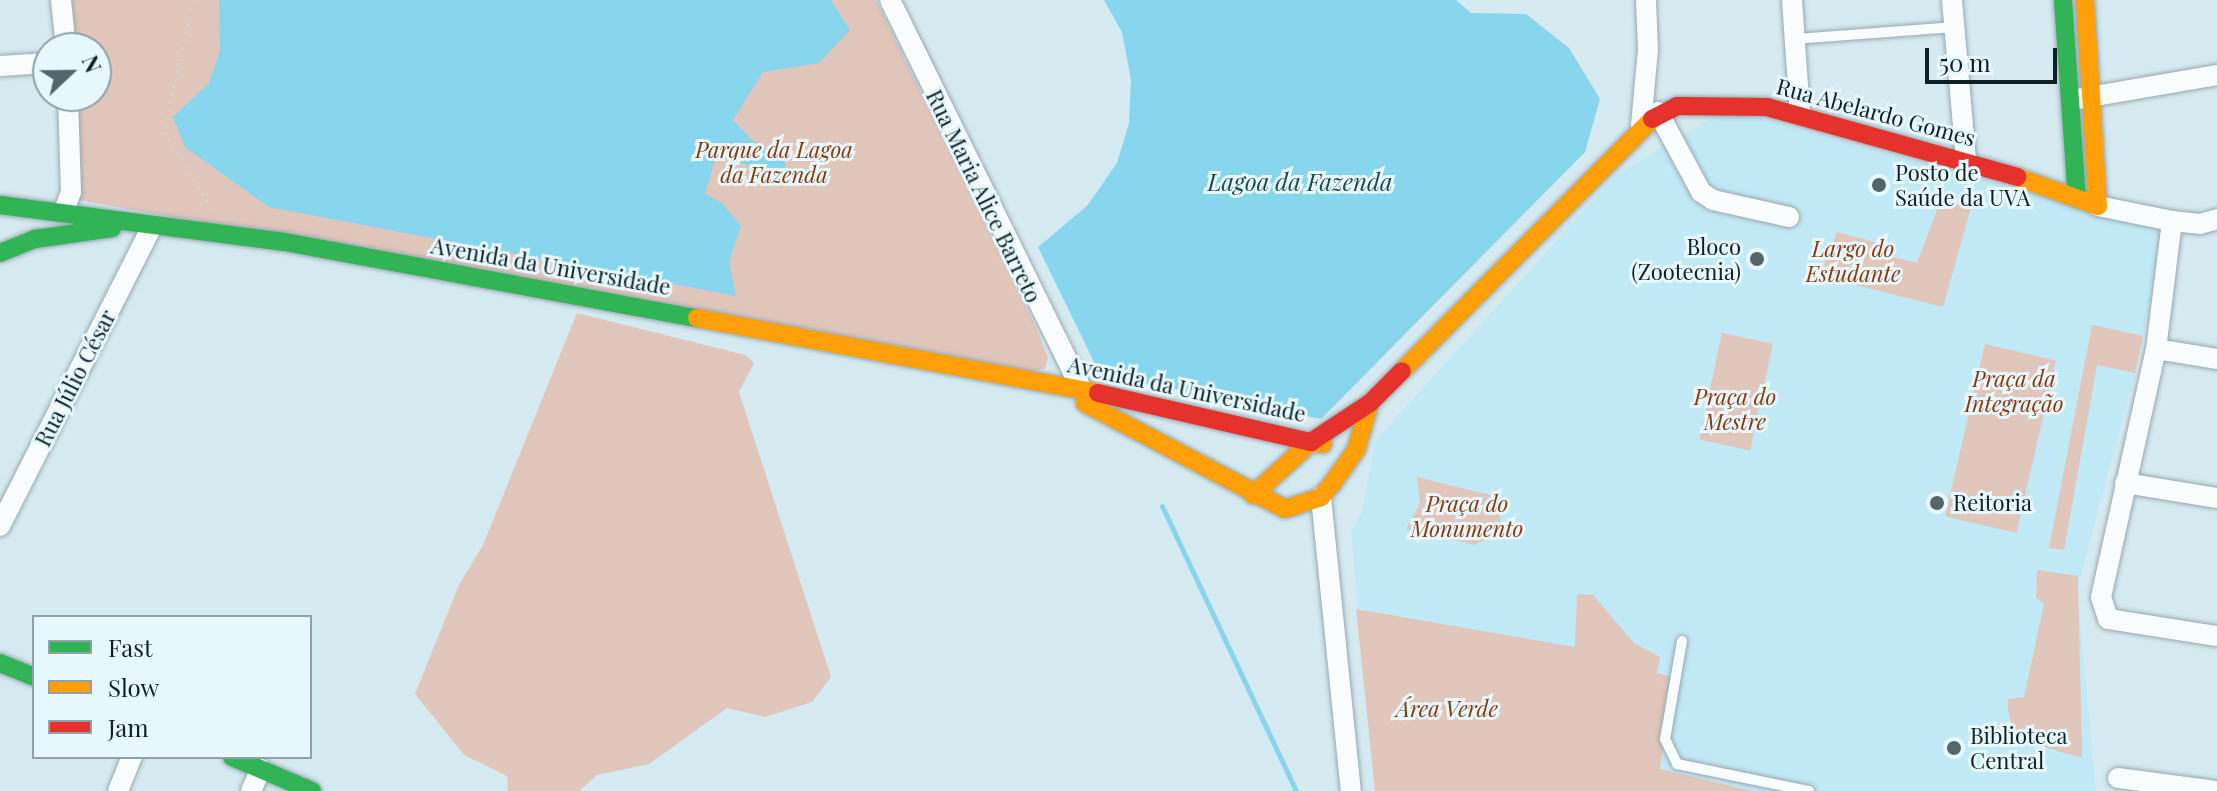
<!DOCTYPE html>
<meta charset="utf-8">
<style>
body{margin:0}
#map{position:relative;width:2217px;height:791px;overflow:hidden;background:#d6eaf1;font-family:"Playfair Display",serif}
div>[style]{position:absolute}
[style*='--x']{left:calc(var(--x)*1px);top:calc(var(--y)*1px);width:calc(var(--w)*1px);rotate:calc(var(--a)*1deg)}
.built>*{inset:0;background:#c2e9f6}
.green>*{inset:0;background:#e1c6bc;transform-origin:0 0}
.water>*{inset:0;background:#88d6ee}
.stream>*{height:5px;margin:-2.5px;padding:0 2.5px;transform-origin:2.5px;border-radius:2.5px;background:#88d6ee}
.path>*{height:3px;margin-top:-1.5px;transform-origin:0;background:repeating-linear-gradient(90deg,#ced5d7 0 2px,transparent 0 8px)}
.roads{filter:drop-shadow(0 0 2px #98a9af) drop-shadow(0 0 2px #98a9af)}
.lane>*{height:10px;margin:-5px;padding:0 5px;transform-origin:5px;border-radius:5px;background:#f9fcfd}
.street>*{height:20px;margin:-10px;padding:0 10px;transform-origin:10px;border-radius:10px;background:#f9fcfd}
.fast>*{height:18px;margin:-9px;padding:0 9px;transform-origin:9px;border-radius:9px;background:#30b455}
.slow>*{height:18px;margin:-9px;padding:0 9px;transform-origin:9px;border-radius:9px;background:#ff9f0a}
.jam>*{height:18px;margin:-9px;padding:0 9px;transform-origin:9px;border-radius:9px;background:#e5322d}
.dots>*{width:22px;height:22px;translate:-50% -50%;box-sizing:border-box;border:4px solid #e7f9ff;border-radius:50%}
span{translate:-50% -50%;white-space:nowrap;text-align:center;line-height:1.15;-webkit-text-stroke:6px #e7f9ff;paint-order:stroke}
.street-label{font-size:22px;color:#0e1f25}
.park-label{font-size:22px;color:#913406;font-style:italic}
.poi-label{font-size:22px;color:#0e1f25}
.left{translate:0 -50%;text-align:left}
.right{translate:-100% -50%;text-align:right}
.water-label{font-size:24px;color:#1b4856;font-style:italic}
.legend{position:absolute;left:32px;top:615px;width:280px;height:144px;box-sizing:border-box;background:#e7f9ff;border:2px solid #90a2a8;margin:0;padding:10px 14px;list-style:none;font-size:24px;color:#0e1f25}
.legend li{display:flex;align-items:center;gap:16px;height:40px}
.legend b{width:40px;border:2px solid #90a2a8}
.north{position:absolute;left:32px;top:32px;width:80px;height:80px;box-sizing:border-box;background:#e7f9ff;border:2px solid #90a2a8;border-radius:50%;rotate:68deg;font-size:22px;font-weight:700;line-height:32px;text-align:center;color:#0e1f25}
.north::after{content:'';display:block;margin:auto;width:28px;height:36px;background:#54666c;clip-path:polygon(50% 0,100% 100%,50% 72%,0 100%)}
.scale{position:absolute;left:1925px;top:48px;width:132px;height:36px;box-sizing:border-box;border:4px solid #0e1f25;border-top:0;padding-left:10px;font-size:24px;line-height:28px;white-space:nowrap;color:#0e1f25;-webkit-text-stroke:6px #e7f9ff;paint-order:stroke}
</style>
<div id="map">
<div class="built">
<div style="clip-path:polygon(1727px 109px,2165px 231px,2135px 373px,2077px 590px,2096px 791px,1375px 791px,1351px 532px,1362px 513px,1375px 441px,1616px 175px)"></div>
</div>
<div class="green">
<div style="clip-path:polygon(62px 0,876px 0,1035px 325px,1048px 358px,1045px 369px,1031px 371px,72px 199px,68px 96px,96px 96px,96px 48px,66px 48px)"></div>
<div style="clip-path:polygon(1940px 202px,1971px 207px,1943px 307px,1819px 276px,1837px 232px,1896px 248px,1893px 257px,1917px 263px)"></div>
<div style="clip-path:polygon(577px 313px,745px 355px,754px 363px,739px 392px,831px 677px,812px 702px,765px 717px,727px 708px,649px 764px,597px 775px,579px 791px,508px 791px,507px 776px,464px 755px,415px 694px,459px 585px,483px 545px)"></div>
<div style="clip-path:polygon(2092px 325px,2143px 336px,2135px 373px,2097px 365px,2064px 550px,2049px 548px)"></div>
<div style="left:1722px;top:333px;width:52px;height:109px;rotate:12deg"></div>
<div style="left:1985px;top:344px;width:73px;height:177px;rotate:13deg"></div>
<div style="clip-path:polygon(1417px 477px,1494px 496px,1501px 521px,1488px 538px,1475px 545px,1406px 529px,1420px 503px)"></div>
<div style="clip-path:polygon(2037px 570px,2078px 576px,2082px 758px,2016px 739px,2008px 711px,2008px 699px,2024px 697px,2044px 604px,2036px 597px)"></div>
<div style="clip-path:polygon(1577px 594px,1593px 595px,1634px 643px,1660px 657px,1657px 673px,1673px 677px,1660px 769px,1752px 791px,1375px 791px,1356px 609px,1575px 647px)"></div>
</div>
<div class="water">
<div style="clip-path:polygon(219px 0,831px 0,850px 30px,819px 63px,763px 72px,733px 120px,754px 142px,781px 156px,786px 165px,782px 181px,717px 152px,705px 194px,722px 203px,741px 226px,729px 262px,736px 296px,269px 207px,185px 147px,173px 117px,209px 83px,220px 51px)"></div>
<div style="clip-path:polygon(1104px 0,1456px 0,1471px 13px,1526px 14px,1569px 48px,1600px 99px,1585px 152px,1321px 419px,1100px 374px,1038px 247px,1087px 206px,1117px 163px,1129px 123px,1131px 80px,1122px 32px)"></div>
</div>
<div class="stream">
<div style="--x:1162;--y:506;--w:315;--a:64.8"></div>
</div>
<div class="path">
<div style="--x:193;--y:0;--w:135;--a:102.4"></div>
<div style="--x:164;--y:132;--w:93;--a:58.2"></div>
</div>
<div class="roads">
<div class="lane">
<div style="--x:1795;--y:39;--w:159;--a:-4.3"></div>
<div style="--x:1682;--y:641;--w:99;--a:99.8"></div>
<div style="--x:1665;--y:739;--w:28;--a:64"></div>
<div style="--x:1677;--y:764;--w:135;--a:11.6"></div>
</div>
<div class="street">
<div style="--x:61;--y:0;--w:48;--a:84.1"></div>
<div style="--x:890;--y:0;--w:433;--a:63.8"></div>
<div style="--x:1792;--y:0;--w:115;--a:86"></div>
<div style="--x:1952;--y:0;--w:160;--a:85"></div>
<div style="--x:0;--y:66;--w:48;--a:-3.6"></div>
<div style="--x:2078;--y:99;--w:141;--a:-9.8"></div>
<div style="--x:1658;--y:112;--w:91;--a:61.7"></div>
<div style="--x:1701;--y:192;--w:14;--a:34"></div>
<div style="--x:1713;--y:200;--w:78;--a:12.6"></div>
<div style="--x:1641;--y:125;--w:75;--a:-84.7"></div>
<div style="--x:1648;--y:50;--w:50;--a:-92.3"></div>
<div style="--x:2098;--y:206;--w:76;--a:11.5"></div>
<div style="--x:2172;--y:221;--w:28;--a:6"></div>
<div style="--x:2200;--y:224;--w:18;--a:-16"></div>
<div style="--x:64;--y:211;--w:20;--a:-70"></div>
<div style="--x:71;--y:192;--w:96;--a:-91.8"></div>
<div style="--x:2172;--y:221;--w:129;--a:97.1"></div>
<div style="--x:2156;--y:349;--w:254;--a:102.5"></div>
<div style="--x:2101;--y:597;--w:23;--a:72"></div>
<div style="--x:2108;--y:619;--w:110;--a:8.9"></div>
<div style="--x:2156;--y:349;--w:62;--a:9.3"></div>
<div style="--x:2125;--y:483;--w:93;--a:9.3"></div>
<div style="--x:1321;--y:497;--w:296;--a:84.2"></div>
<div style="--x:0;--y:526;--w:332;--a:-63.1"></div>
<div style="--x:2118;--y:778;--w:100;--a:7.5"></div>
<div style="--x:118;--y:791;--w:37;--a:-68"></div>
<div style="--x:251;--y:791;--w:24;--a:-66"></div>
</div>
<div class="fast">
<div style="--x:2063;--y:0;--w:199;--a:86"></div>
<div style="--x:0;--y:205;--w:287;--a:7.4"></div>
<div style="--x:285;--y:242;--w:419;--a:10.5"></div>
<div style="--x:0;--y:253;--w:38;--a:-22"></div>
<div style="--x:35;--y:239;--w:78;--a:-8.1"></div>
<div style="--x:0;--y:663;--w:37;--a:22"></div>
<div style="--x:232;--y:757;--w:87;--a:23"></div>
</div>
<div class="slow">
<div style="--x:2017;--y:177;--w:86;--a:19.7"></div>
<div style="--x:2098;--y:206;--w:206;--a:-93.6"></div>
<div style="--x:697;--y:318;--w:408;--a:10.6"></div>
<div style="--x:1402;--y:371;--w:355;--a:-45.2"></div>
<div style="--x:1085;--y:403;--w:226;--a:27.9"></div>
<div style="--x:1285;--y:509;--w:38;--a:-18"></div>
<div style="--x:1321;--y:497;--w:17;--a:-50"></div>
<div style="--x:1332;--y:484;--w:42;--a:-54.8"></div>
<div style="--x:1356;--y:450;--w:49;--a:-73.4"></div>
<div style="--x:1253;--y:495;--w:79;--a:-42.4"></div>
<div style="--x:1311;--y:442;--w:12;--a:9"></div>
</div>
<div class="jam">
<div style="--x:1652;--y:119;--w:28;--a:-27"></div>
<div style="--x:1677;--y:106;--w:90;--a:0.6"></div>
<div style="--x:1767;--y:107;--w:260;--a:15.6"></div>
<div style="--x:1098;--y:393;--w:219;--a:13"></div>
<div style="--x:1311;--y:442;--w:71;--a:-33.5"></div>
<div style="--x:1370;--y:403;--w:45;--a:-45"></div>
</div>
</div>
<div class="dots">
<div style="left:1879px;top:185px;background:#54666c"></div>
<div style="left:1757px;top:259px;background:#54666c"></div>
<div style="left:1937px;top:503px;background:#54666c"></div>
<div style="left:1954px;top:748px;background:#54666c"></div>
</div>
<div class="street-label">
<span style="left:1876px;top:112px;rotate:15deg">Rua Abelardo Gomes</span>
<span style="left:984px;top:196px;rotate:64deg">Rua Maria Alice Barreto</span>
<span style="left:551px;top:266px;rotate:10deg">Avenida da Universidade</span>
<span style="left:75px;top:378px;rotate:-63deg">Rua Júlio César</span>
<span style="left:1187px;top:389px;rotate:12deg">Avenida da Universidade</span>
</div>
<div class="park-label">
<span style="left:774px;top:162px">Parque da Lagoa<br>da Fazenda</span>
<span style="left:1853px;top:261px">Largo do<br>Estudante</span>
<span style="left:2014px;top:391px">Praça da<br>Integração</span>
<span style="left:1735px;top:409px">Praça do<br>Mestre</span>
<span style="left:1467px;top:516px">Praça do<br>Monumento</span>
<span style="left:1447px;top:709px">Área Verde</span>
</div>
<div class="poi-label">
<span class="left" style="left:1895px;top:185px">Posto de<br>Saúde da UVA</span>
<span class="right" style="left:1741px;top:259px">Bloco<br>(Zootecnia)</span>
<span class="left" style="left:1953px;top:503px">Reitoria</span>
<span class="left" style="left:1970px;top:748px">Biblioteca<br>Central</span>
</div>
<div class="water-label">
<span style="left:1300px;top:182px">Lagoa da Fazenda</span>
</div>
<ul class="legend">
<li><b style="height:10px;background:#30b455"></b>Fast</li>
<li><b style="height:10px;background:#ff9f0a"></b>Slow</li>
<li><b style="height:10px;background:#e5322d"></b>Jam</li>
</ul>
<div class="north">N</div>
<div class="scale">50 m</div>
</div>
